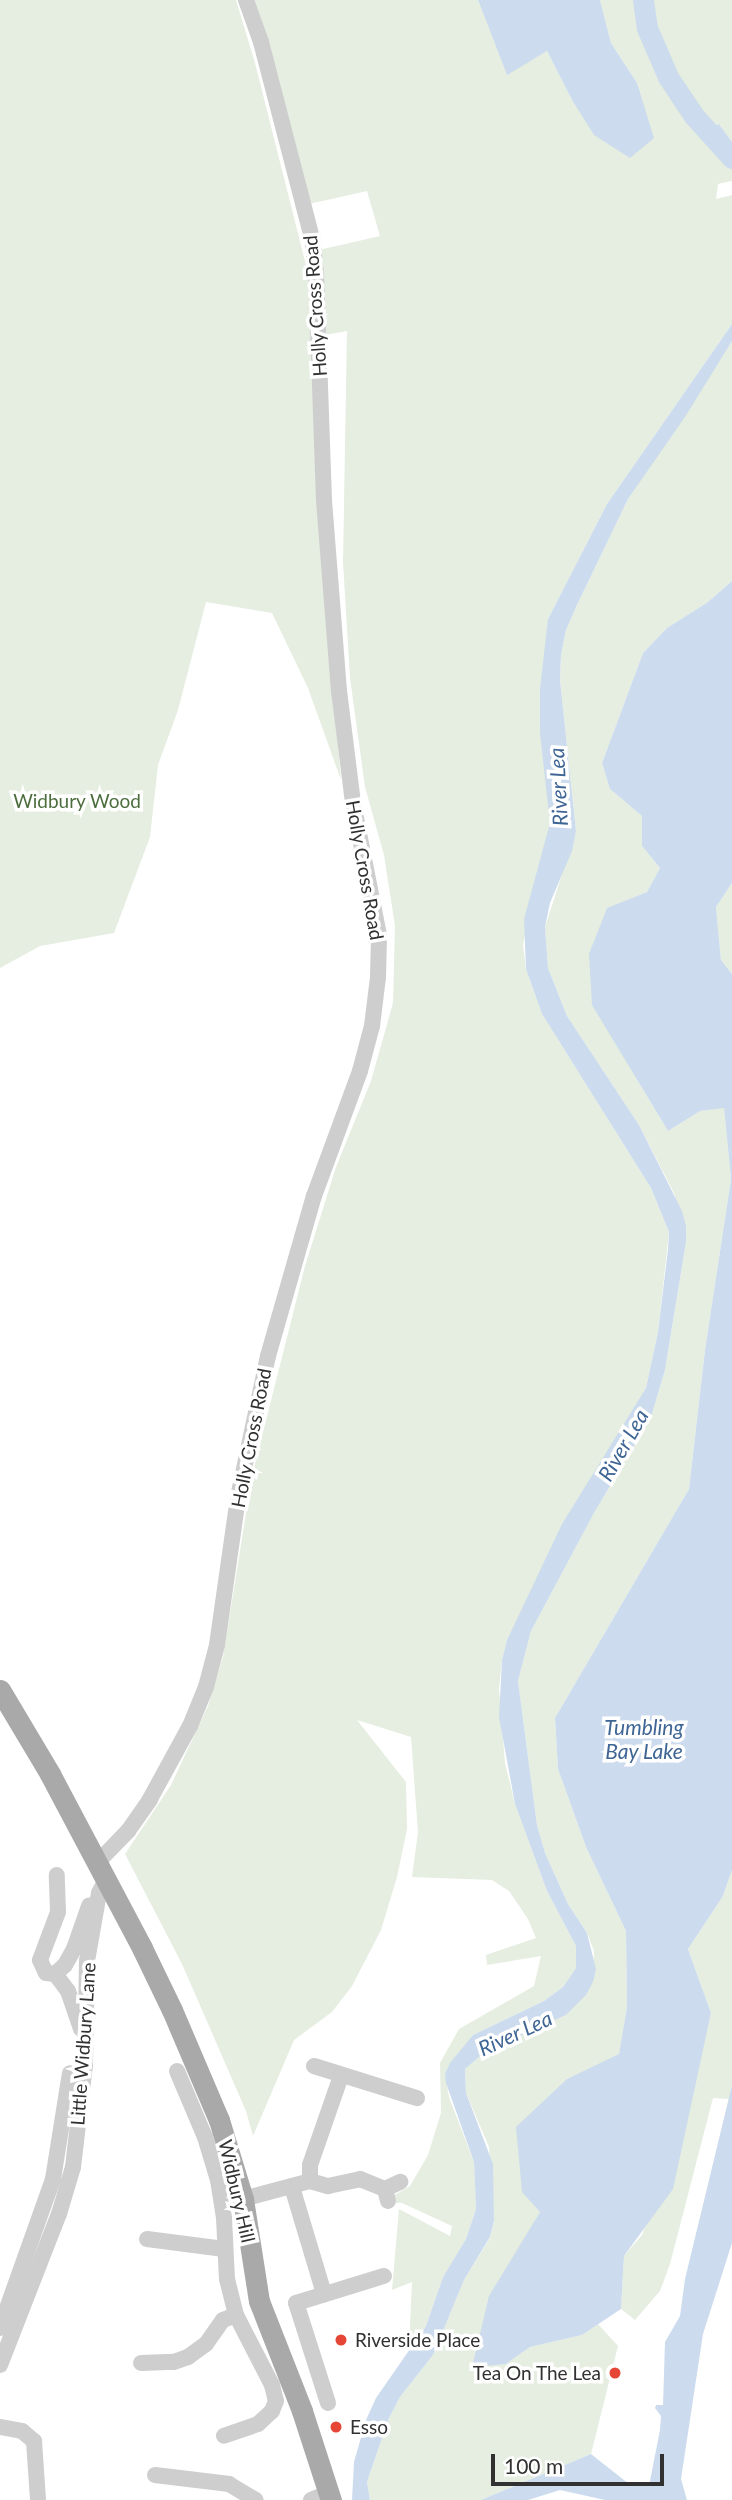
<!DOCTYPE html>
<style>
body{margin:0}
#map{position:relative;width:732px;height:2500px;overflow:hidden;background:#fff;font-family:Lato,sans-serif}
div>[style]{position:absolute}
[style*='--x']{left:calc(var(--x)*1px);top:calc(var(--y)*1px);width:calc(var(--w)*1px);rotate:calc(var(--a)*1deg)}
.green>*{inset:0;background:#e5eee0}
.water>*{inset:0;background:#ccdbed}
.river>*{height:21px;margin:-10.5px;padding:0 10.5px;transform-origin:10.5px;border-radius:10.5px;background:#ccdbed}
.minor>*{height:16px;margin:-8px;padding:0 8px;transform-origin:8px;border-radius:8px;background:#cecece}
.major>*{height:21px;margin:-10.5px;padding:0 10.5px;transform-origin:10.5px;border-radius:10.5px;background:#a9a9a9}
.dots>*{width:19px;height:19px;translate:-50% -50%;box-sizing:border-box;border:4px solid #fff;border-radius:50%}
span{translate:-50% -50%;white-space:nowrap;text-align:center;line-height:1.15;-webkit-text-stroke:7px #fff;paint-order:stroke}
.street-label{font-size:19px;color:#313131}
.park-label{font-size:19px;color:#4c6d3e}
.poi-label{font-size:19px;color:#313131}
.left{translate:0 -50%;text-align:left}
.right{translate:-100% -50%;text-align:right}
.water-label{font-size:21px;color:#3e6594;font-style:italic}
.scale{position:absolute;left:491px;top:2454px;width:173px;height:32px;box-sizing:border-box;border:4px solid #313131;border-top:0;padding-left:9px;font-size:21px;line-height:24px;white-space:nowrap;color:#313131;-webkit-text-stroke:5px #fff;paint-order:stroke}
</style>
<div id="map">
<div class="green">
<div style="clip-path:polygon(0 0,236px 0,255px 63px,310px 281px,328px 633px,341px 780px,308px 688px,272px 613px,206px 602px,178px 710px,158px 765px,150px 837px,114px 933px,40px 946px,0 968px)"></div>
<div style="clip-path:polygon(253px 0,478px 0,507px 74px,547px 51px,572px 100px,644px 111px,637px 83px,611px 43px,600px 0,732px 0,732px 142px,719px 124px,701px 131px,732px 169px,732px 181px,718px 184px,716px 199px,732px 195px,732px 324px,607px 504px,548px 619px,550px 823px,523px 945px,526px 969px,542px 1014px,651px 1188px,669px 1232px,658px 1332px,646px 1388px,507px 1640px,502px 1660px,499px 1689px,505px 1763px,515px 1804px,547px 1891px,576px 1946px,576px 1968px,563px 1987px,544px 2001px,473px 2035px,445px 2074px,449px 2097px,474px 2162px,476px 2209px,466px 2239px,443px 2277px,426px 2326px,409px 2347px,412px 2282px,392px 2290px,399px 2209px,450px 2236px,452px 2226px,402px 2203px,396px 2203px,393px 2196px,410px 2186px,428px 2155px,441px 2113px,440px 2063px,459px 2029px,534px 1986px,541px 1956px,487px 1965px,486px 1955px,536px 1938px,528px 1919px,509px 1891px,492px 1880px,412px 1877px,418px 1832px,411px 1737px,357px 1720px,406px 1782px,407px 1829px,397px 1877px,381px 1930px,352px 1986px,332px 2012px,294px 2040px,253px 2136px,246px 2111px,182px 1964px,125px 1854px,171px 1785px,208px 1706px,223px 1657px,252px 1476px,305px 1266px,336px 1167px,371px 1081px,393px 1003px,395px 926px,384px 855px,365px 787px,350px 678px,343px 562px,347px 331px,325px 335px,319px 250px,380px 236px,367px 191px,309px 204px)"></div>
<div style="clip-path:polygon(732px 341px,732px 581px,708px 602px,667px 628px,643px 653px,602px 763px,610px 789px,642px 816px,642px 846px,660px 868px,647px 892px,607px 909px,636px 1078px,668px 1131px,700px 1111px,724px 1107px,731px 1179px,705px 1350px,689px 1489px,555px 1718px,558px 1769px,586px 1847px,626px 1931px,627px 2007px,619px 2055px,567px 2079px,540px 2212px,523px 2241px,473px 2366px,506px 2364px,530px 2347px,582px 2335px,598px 2324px,618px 2346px,591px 2454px,481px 2500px,370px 2500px,367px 2482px,389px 2418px,400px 2397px,433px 2355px,464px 2280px,490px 2238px,494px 2221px,489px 2147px,466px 2093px,465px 2069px,485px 2052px,566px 2015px,593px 1982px,594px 1951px,587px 1933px,568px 1904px,545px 1853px,537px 1825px,518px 1681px,531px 1631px,594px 1513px,651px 1417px,665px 1370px,686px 1242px,674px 1193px,639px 1125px,567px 1016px,548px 968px,545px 927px,576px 831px,560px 680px,561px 655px,566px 630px,576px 607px,628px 499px)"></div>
<div style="clip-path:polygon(732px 883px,732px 974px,721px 960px,716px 907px)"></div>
<div style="clip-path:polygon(732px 1870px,732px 2085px,729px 2099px,713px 2098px,670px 2264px,660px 2291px,635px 2320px,621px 2309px,624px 2256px,642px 2235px,691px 2100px,711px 2013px,688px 1949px,723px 1896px)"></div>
</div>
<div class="water">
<div style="clip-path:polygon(478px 0,600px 0,611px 43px,637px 83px,654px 138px,630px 158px,594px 135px,572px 100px,547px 51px,507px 75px)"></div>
<div style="clip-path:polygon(719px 124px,732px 142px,732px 169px,701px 130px)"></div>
<div style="clip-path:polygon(732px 324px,732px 341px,685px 417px,628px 499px,576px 607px,566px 630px,561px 655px,560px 680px,576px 831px,572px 851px,550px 903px,545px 927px,548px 968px,567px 1016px,639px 1125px,682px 1211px,686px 1226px,686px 1242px,665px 1370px,651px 1417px,594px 1513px,531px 1631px,518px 1681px,537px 1825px,545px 1853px,568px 1904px,587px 1933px,596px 1969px,593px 1982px,586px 1995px,566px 2015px,485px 2052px,465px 2069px,466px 2093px,493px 2164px,494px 2221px,490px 2237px,464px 2280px,433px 2355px,400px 2397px,389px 2418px,367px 2482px,370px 2500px,352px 2500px,354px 2462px,366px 2420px,376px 2398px,426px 2326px,443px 2277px,466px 2239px,476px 2209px,474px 2162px,446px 2083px,445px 2074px,450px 2063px,473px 2035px,544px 2001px,563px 1987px,576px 1968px,576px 1946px,547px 1891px,515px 1804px,499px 1717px,502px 1660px,507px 1640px,562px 1524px,646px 1388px,658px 1332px,668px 1249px,669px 1232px,651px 1188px,542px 1014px,526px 969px,524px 919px,550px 823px,540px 733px,540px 689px,548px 619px,607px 504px)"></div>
<div style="clip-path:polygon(732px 581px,732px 883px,716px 907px,721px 960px,732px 974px,732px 1870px,723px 1896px,688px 1949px,711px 2013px,673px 2189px,624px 2256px,621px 2309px,582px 2335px,530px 2347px,506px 2364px,472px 2367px,489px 2296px,540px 2212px,522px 2192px,516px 2127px,567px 2079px,619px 2054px,627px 2007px,626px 1931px,586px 1847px,558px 1769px,555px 1718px,689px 1489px,705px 1350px,731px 1179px,724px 1108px,700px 1111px,668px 1131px,592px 1005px,589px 954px,607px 908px,647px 892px,660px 868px,642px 846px,642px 816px,610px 789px,602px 763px,643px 653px,667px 628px,708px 602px)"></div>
<div style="clip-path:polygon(732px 2085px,732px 2243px,703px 2334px,681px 2479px,687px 2500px,605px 2500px,560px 2490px,528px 2500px,481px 2500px,591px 2454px,629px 2484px,649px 2486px,660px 2430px,661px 2416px,655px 2408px,656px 2405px,663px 2405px,665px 2342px,680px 2316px,685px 2279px)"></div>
</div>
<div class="river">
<div style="--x:643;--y:0;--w:28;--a:82"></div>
<div style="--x:647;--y:28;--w:53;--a:66.8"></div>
<div style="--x:668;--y:77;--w:47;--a:56.3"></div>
<div style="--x:694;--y:116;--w:57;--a:47.9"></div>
</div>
<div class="minor">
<div style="--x:97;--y:1863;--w:45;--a:-45.9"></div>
<div style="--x:128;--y:1831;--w:39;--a:-55"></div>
<div style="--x:150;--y:1799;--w:83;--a:-61.3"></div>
<div style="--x:190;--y:1726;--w:42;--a:-67.7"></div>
<div style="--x:206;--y:1687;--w:43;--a:-75.3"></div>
<div style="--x:217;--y:1645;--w:149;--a:-81.9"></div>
<div style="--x:238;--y:1497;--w:144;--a:-78"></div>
<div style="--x:268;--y:1356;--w:166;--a:-74"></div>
<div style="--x:314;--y:1196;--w:133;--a:-69.8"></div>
<div style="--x:360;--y:1071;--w:47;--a:-75.1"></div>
<div style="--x:372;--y:1026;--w:49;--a:-83"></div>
<div style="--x:378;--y:977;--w:42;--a:-88.6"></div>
<div style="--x:379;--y:935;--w:135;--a:-101.1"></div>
<div style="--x:353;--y:803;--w:113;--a:-97.1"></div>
<div style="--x:339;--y:691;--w:192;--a:-94.5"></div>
<div style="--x:324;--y:500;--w:226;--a:-92"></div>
<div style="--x:316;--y:274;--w:36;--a:-96"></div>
<div style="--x:312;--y:238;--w:203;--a:-104.6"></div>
<div style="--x:261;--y:42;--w:45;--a:-109.7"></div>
<div style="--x:55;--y:1974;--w:9;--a:-174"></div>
<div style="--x:46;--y:1973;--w:14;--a:-115"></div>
<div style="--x:40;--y:1960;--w:51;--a:-69.4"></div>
<div style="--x:58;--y:1912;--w:37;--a:-92"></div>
<div style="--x:81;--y:2029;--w:40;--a:-108.9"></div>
<div style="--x:68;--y:1991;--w:21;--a:-127"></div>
<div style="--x:55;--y:1974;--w:13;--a:-42"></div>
<div style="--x:65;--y:1965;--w:18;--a:-61"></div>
<div style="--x:74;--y:1949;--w:46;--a:-70.8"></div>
<div style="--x:314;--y:2066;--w:108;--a:17.3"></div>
<div style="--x:177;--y:2071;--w:72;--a:67"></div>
<div style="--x:205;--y:2137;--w:45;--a:73.2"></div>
<div style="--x:218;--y:2180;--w:38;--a:81"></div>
<div style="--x:224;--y:2218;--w:61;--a:87.2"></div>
<div style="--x:227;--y:2279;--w:37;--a:76"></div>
<div style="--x:236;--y:2315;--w:79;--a:62.8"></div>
<div style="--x:272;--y:2385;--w:16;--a:76"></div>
<div style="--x:276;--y:2401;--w:11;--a:112"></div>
<div style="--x:272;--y:2411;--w:19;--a:137"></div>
<div style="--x:258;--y:2424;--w:36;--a:161"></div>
<div style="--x:310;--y:2181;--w:16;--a:-90"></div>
<div style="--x:310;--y:2165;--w:94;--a:-70.8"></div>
<div style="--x:292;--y:2187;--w:112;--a:73.3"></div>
<div style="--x:243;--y:2199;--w:69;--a:-15"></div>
<div style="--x:310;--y:2181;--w:19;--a:16"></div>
<div style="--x:328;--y:2186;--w:33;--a:-12"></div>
<div style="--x:360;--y:2179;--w:27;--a:22"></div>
<div style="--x:388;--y:2201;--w:12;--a:-104"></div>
<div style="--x:385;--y:2189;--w:17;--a:-25"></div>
<div style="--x:147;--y:2239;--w:78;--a:7.4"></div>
<div style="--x:0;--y:2328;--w:158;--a:-70.4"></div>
<div style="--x:53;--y:2179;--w:107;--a:-80.9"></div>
<div style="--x:141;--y:2363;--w:33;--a:-2"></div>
<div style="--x:174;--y:2362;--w:15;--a:-20"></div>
<div style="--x:188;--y:2357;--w:22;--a:-36"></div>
<div style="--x:206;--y:2344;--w:29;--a:-55"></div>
<div style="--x:223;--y:2320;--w:14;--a:-21"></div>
<div style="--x:0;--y:2365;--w:162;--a:-68.7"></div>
<div style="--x:59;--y:2214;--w:49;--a:-73.4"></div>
<div style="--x:73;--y:2167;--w:103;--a:-83.3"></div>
<div style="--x:85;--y:2065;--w:104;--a:-88.9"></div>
<div style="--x:87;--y:1961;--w:69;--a:-80"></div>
<div style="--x:99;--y:1893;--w:15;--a:-62"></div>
<div style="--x:328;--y:2403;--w:105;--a:-107.7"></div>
<div style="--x:296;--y:2303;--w:92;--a:-17.1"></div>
<div style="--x:0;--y:2427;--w:22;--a:10"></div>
<div style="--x:22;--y:2431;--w:16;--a:40"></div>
<div style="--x:34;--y:2441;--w:59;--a:86.1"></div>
<div style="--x:155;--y:2475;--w:75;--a:6.9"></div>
<div style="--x:229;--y:2484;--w:31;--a:31"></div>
<div style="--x:311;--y:2500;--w:18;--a:-22"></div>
</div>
<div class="major">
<div style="--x:0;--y:1690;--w:98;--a:59.2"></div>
<div style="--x:50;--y:1774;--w:197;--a:62.1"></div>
<div style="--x:142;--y:1948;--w:69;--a:64.2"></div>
<div style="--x:172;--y:2010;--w:120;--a:66.9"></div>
<div style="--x:219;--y:2120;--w:83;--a:73.1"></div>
<div style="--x:243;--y:2199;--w:103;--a:81.1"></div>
<div style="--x:259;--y:2301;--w:118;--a:68.6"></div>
<div style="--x:302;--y:2411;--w:94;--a:72"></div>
</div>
<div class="dots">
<div style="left:341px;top:2340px;background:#e54636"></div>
<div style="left:615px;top:2373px;background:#e54636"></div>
<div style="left:336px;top:2427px;background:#e54636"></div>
</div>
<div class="street-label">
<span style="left:315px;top:306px;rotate:-94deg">Holly Cross Road</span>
<span style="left:365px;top:870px;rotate:80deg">Holly Cross Road</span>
<span style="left:251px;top:1438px;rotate:-79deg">Holly Cross Road</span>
<span style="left:83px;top:2044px;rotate:-86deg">Little Widbury Lane</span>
<span style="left:237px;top:2191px;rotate:77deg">Widbury Hill</span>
</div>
<div class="park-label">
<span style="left:77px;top:801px">Widbury Wood</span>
</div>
<div class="poi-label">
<span class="left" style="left:355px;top:2340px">Riverside Place</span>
<span class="right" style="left:601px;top:2373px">Tea On The Lea</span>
<span class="left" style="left:350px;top:2427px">Esso</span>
</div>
<div class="water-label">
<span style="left:558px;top:787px;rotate:-93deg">River Lea</span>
<span style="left:623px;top:1445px;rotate:-60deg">River Lea</span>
<span style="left:644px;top:1739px">Tumbling<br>Bay Lake</span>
<span style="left:515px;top:2033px;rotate:-25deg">River Lea</span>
</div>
<div class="scale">100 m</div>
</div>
